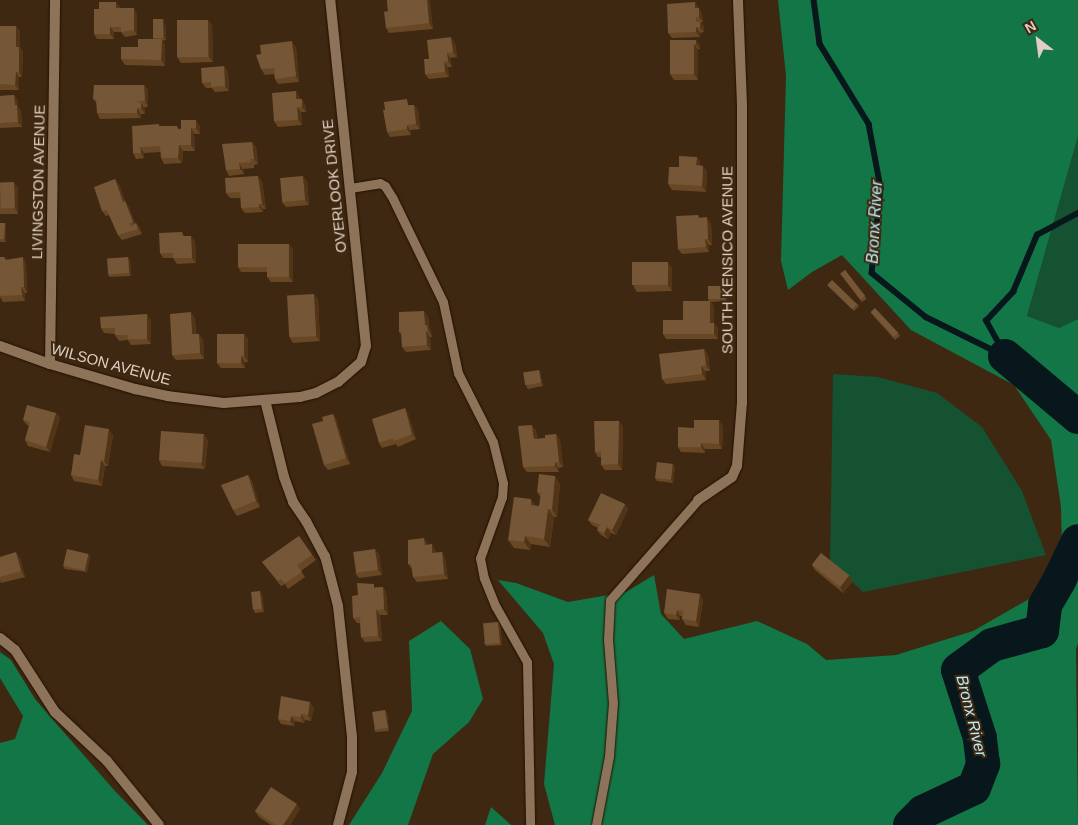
<!DOCTYPE html>
<style>
body{margin:0}
#map{position:relative;width:1078px;height:825px;overflow:hidden;background:#3e2811;font-family:Helvetica,sans-serif}
div>[style]{position:absolute}
[style*='--x']{left:calc(var(--x)*1px);top:calc(var(--y)*1px);width:calc(var(--w)*1px);rotate:calc(var(--a)*1deg)}
.green>*{inset:0;background:#155231}
.forest>*{inset:0;background:#137646}
.stream>*{height:5.5px;margin:-2.75px;padding:0 2.75px;transform-origin:2.75px;border-radius:2.75px;background:#07171b}
.river>*{height:34px;margin:-17px;padding:0 17px;transform-origin:17px;border-radius:17px;background:#07171b}
.roads{filter:drop-shadow(0 0 1px #241000) drop-shadow(0 0 1px #241000)}
.service>*{height:9px;margin:-4.5px;padding:0 4.5px;transform-origin:4.5px;border-radius:4.5px;background:#8d735a}
.minor>*{height:10px;margin:-5px;padding:0 5px;transform-origin:5px;border-radius:5px;background:#8d735a}
.wall>*{inset:0;background:#684725;transform-origin:0 0}
.shaded-wall>*{inset:0;background:#523516}
.building>*{inset:0;background:#755636;transform-origin:0 0}
span{translate:-50% -50%;white-space:nowrap;text-align:center;line-height:1.15;-webkit-text-stroke:4px #3e2811;paint-order:stroke}
.street-label{font-size:15px;color:#decfc2}
.water-label{font-size:16px;color:#b7ecfc;font-style:italic}
.north{position:absolute;left:1013px;top:15px;width:50px;height:50px;-webkit-text-stroke:4px #3e2811;paint-order:stroke;rotate:330deg;font-size:14px;font-weight:700;line-height:20px;text-align:center;color:#decfc2}
.north::after{content:'';display:block;margin:auto;width:18px;height:22px;background:#decfc2;clip-path:polygon(50% 0,100% 100%,50% 72%,0 100%)}
</style>
<div id="map">
<div class="green">
<div style="clip-path:polygon(1078px 136px,1078px 319px,1059px 328px,1027px 316px)"></div>
<div style="clip-path:polygon(833px 374px,878px 377px,937px 393px,982px 427px,1022px 491px,1046px 555px,863px 592px,830px 562px)"></div>
</div>
<div class="forest">
<div style="clip-path:polygon(778px 0,1078px 0,1078px 136px,1027px 316px,1059px 328px,1078px 319px,1078px 643px,1076px 649px,1078px 825px,555px 825px,544px 784px,554px 664px,543px 633px,498px 580px,516px 583px,568px 602px,626px 592px,654px 575px,661px 614px,684px 639px,757px 621px,807px 644px,826px 660px,896px 655px,973px 631px,1029px 599px,1062px 548px,1061px 507px,1051px 440px,1014px 385px,911px 330px,842px 255px,812px 272px,788px 290px,781px 261px,786px 76px)"></div>
<div style="clip-path:polygon(441px 621px,470px 649px,483px 699px,469px 722px,433px 754px,408px 825px,349px 825px,382px 773px,412px 711px,409px 641px)"></div>
<div style="clip-path:polygon(0 652px,11px 660px,35px 699px,114px 790px,148px 825px,0 825px,0 743px,15px 739px,23px 716px,0 678px)"></div>
<div style="clip-path:polygon(491px 807px,511px 825px,485px 825px)"></div>
</div>
<div class="stream">
<div style="--x:814;--y:0;--w:44;--a:82.2"></div>
<div style="--x:820;--y:44;--w:94;--a:58.5"></div>
<div style="--x:869;--y:124;--w:65;--a:79.4"></div>
<div style="--x:881;--y:188;--w:85;--a:96"></div>
<div style="--x:872;--y:273;--w:70;--a:39.2"></div>
<div style="--x:926;--y:317;--w:88;--a:26.3"></div>
<div style="--x:1005;--y:355;--w:39;--a:-119"></div>
<div style="--x:986;--y:321;--w:40;--a:-47"></div>
<div style="--x:1013;--y:292;--w:62;--a:-67.2"></div>
<div style="--x:1037;--y:235;--w:47;--a:-28.2"></div>
</div>
<div class="river">
<div style="--x:1005;--y:356;--w:95;--a:39.9"></div>
<div style="--x:910;--y:825;--w:18;--a:-45"></div>
<div style="--x:923;--y:812;--w:56;--a:-25.2"></div>
<div style="--x:974;--y:788;--w:26;--a:-69"></div>
<div style="--x:983;--y:764;--w:26;--a:-97"></div>
<div style="--x:980;--y:738;--w:71;--a:-107.9"></div>
<div style="--x:958;--y:670;--w:42;--a:-36.3"></div>
<div style="--x:992;--y:645;--w:52;--a:-15.6"></div>
<div style="--x:1042;--y:631;--w:26;--a:-83"></div>
<div style="--x:1045;--y:605;--w:28;--a:-60"></div>
<div style="--x:1059;--y:581;--w:44;--a:-64.6"></div>
</div>
<div class="roads">
<div class="service">
<div style="--x:350;--y:188;--w:30;--a:-9"></div>
<div style="--x:380;--y:183;--w:6;--a:31"></div>
<div style="--x:385;--y:186;--w:15;--a:58"></div>
<div style="--x:393;--y:199;--w:114;--a:64.1"></div>
<div style="--x:443;--y:302;--w:73;--a:78.1"></div>
<div style="--x:458;--y:373;--w:77;--a:63.1"></div>
<div style="--x:493;--y:442;--w:42;--a:76.3"></div>
<div style="--x:503;--y:483;--w:14;--a:94"></div>
<div style="--x:502;--y:497;--w:65;--a:109.8"></div>
<div style="--x:480;--y:558;--w:20;--a:79"></div>
<div style="--x:484;--y:578;--w:31;--a:68"></div>
<div style="--x:496;--y:607;--w:63;--a:60.6"></div>
<div style="--x:527;--y:662;--w:163;--a:88.9"></div>
<div style="--x:596;--y:825;--w:70;--a:-79.3"></div>
<div style="--x:609;--y:756;--w:53;--a:-85.7"></div>
<div style="--x:613;--y:703;--w:64;--a:-94.5"></div>
<div style="--x:608;--y:639;--w:39;--a:-87"></div>
<div style="--x:610;--y:600;--w:133;--a:-48.7"></div>
</div>
<div class="minor">
<div style="--x:0;--y:346;--w:53;--a:19.8"></div>
<div style="--x:50;--y:364;--w:89;--a:16.4"></div>
<div style="--x:135;--y:389;--w:33;--a:12"></div>
<div style="--x:167;--y:396;--w:57;--a:7"></div>
<div style="--x:224;--y:403;--w:76;--a:-4.5"></div>
<div style="--x:300;--y:397;--w:16;--a:-14"></div>
<div style="--x:316;--y:393;--w:25;--a:-27"></div>
<div style="--x:338;--y:382;--w:30;--a:-41"></div>
<div style="--x:361;--y:362;--w:17;--a:-73"></div>
<div style="--x:366;--y:346;--w:348;--a:-95.9"></div>
<div style="--x:50;--y:364;--w:364;--a:-89.2"></div>
<div style="--x:265;--y:400;--w:79;--a:76.1"></div>
<div style="--x:284;--y:477;--w:27;--a:70"></div>
<div style="--x:293;--y:502;--w:23;--a:56"></div>
<div style="--x:306;--y:521;--w:40;--a:62"></div>
<div style="--x:325;--y:556;--w:52;--a:75.4"></div>
<div style="--x:338;--y:606;--w:131;--a:83.9"></div>
<div style="--x:352;--y:736;--w:36;--a:90"></div>
<div style="--x:352;--y:772;--w:55;--a:104.8"></div>
<div style="--x:698;--y:500;--w:41;--a:-34.1"></div>
<div style="--x:732;--y:477;--w:12;--a:-66"></div>
<div style="--x:737;--y:466;--w:63;--a:-85.5"></div>
<div style="--x:742;--y:403;--w:298;--a:-90"></div>
<div style="--x:742;--y:105;--w:105;--a:-92.2"></div>
<div style="--x:0;--y:638;--w:19;--a:39"></div>
<div style="--x:15;--y:650;--w:74;--a:57.2"></div>
<div style="--x:55;--y:712;--w:71;--a:43.3"></div>
<div style="--x:107;--y:761;--w:82;--a:50.9"></div>
</div>
</div>
<div class="wall">
<div style="clip-path:polygon(387px 0,429px 0,433px 29px,389px 33px,386px 28px,388px 11px)"></div>
<div style="clip-path:polygon(695px 2px,702px 14px,703px 22px,701px 22px,704px 27px,704px 32px,700px 33px,700px 37px,672px 38px,668px 33px)"></div>
<div style="clip-path:polygon(120px 7px,120px 8px,137px 14px,137px 35px,125px 37px,121px 32px,114px 32px,114px 39px,97px 39px,94px 34px,99px 9px)"></div>
<div style="clip-path:polygon(208px 20px,212px 25px,213px 62px,181px 63px,177px 57px)"></div>
<div style="clip-path:polygon(165px 22px,166px 40px,162px 41px,165px 45px,165px 66px,125px 65px,121px 59px,138px 47px,154px 39px,153px 38px)"></div>
<div style="clip-path:polygon(0 26px,16px 26px,20px 32px,20px 47px,23px 52px,22px 77px,19px 77px,19px 90px,0 90px)"></div>
<div style="clip-path:polygon(696px 40px,700px 45px,700px 49px,698px 49px,698px 80px,674px 80px,670px 74px)"></div>
<div style="clip-path:polygon(455px 43px,457px 57px,450px 58px,452px 67px,448px 67px,449px 77px,429px 79px,425px 74px,429px 59px)"></div>
<div style="clip-path:polygon(296px 47px,299px 82px,278px 84px,275px 79px,274px 74px,265px 75px,261px 69px)"></div>
<div style="clip-path:polygon(224px 66px,228px 72px,229px 91px,215px 92px,212px 88px,206px 88px,202px 83px)"></div>
<div style="clip-path:polygon(144px 85px,148px 90px,148px 107px,144px 107px,145px 109px,145px 114px,141px 114px,141px 118px,100px 119px,97px 113px,97px 104px,93px 99px)"></div>
<div style="clip-path:polygon(296px 91px,300px 99px,305px 104px,306px 112px,301px 112px,302px 125px,278px 127px,274px 121px)"></div>
<div style="clip-path:polygon(14px 95px,18px 101px,18px 107px,21px 111px,22px 127px,0 128px,0 96px)"></div>
<div style="clip-path:polygon(411px 105px,414px 105px,418px 110px,420px 129px,410px 130px,411px 135px,390px 137px,387px 132px)"></div>
<div style="clip-path:polygon(160px 126px,177px 126px,179px 129px,200px 126px,200px 134px,194px 134px,195px 151px,183px 151px,182px 163px,164px 164px,161px 158px,161px 152px,144px 153px,144px 158px,136px 159px,133px 153px)"></div>
<div style="clip-path:polygon(252px 142px,256px 147px,258px 164px,254px 165px,254px 168px,243px 169px,244px 174px,229px 176px,226px 170px)"></div>
<div style="clip-path:polygon(697px 157px,700px 162px,700px 165px,707px 171px,706px 192px,672px 190px,668px 184px,679px 167px)"></div>
<div style="clip-path:polygon(115px 179px,119px 185px,125px 201px,129px 207px,135px 223px,136px 223px,140px 228px,142px 234px,122px 240px,118px 235px,109px 215px,106px 216px,102px 211px)"></div>
<div style="clip-path:polygon(262px 181px,266px 209px,263px 209px,263px 212px,245px 213px,241px 208px,241px 198px,230px 198px,226px 193px)"></div>
<div style="clip-path:polygon(307px 181px,309px 205px,286px 207px,282px 202px)"></div>
<div style="clip-path:polygon(0 183px,18px 188px,18px 214px,0 214px)"></div>
<div style="clip-path:polygon(698px 215px,700px 218px,711px 223px,712px 245px,709px 245px,709px 252px,682px 254px,678px 249px)"></div>
<div style="clip-path:polygon(0 223px,5px 223px,6px 226px,6px 242px,0 242px)"></div>
<div style="clip-path:polygon(182px 232px,184px 236px,195px 241px,196px 263px,177px 264px,173px 258px,163px 258px,160px 253px)"></div>
<div style="clip-path:polygon(289px 244px,293px 249px,293px 282px,271px 282px,267px 277px,267px 272px,241px 272px,238px 267px)"></div>
<div style="clip-path:polygon(0 257px,4px 257px,7px 260px,26px 263px,27px 293px,25px 293px,25px 301px,3px 302px,0 297px)"></div>
<div style="clip-path:polygon(128px 257px,130px 260px,131px 276px,110px 277px,108px 275px)"></div>
<div style="clip-path:polygon(672px 268px,672px 291px,637px 292px,633px 286px)"></div>
<div style="left:845px;top:270px;width:36px;height:6px;rotate:53deg"></div>
<div style="clip-path:polygon(827px 285px,857px 304px,859px 306px,854px 311px)"></div>
<div style="clip-path:polygon(725px 286px,727px 289px,727px 301px,711px 302px,714px 307px,714px 323px,718px 328px,718px 339px,666px 339px,663px 334px,709px 301px,708px 299px)"></div>
<div style="clip-path:polygon(318px 299px,320px 341px,293px 343px,290px 338px)"></div>
<div style="clip-path:polygon(870px 312px,898px 333px,900px 336px,895px 340px)"></div>
<div style="clip-path:polygon(428px 316px,429px 327px,431px 331px,432px 337px,430px 337px,431px 350px,406px 352px,402px 347px,402px 336px,399px 332px)"></div>
<div style="clip-path:polygon(195px 318px,196px 334px,203px 339px,204px 359px,176px 360px,172px 355px)"></div>
<div style="clip-path:polygon(151px 320px,151px 344px,131px 345px,128px 340px,119px 341px,115px 335px,115px 334px,104px 333px,101px 328px)"></div>
<div style="clip-path:polygon(244px 334px,248px 339px,248px 362px,245px 362px,245px 368px,221px 368px,217px 363px)"></div>
<div style="clip-path:polygon(704px 349px,708px 355px,710px 371px,705px 371px,706px 380px,666px 384px,662px 379px)"></div>
<div style="clip-path:polygon(539px 370px,540px 373px,543px 386px,528px 389px,526px 386px)"></div>
<div style="clip-path:polygon(405px 408px,408px 414px,416px 439px,398px 447px,396px 444px,382px 448px,379px 443px)"></div>
<div style="clip-path:polygon(56px 413px,60px 418px,50px 452px,28px 446px,25px 440px,29px 426px,27px 425px,23px 420px)"></div>
<div style="clip-path:polygon(333px 414px,336px 419px,350px 464px,328px 470px,324px 465px,323px 421px)"></div>
<div style="clip-path:polygon(623px 426px,622px 470px,605px 470px,601px 465px,601px 457px,598px 457px,595px 452px)"></div>
<div style="clip-path:polygon(723px 426px,722px 449px,705px 449px,705px 453px,681px 452px,678px 447px,694px 428px)"></div>
<div style="clip-path:polygon(536px 430px,537px 439px,545px 438px,556px 434px,560px 440px,563px 467px,558px 468px,559px 472px,527px 472px,523px 467px)"></div>
<div style="clip-path:polygon(113px 435px,108px 466px,105px 466px,102px 486px,74px 481px,71px 475px,80px 455px)"></div>
<div style="clip-path:polygon(208px 440px,205px 469px,162px 466px,159px 460px)"></div>
<div style="clip-path:polygon(675px 467px,673px 483px,657px 481px,655px 478px)"></div>
<div style="clip-path:polygon(248px 475px,252px 481px,260px 507px,237px 516px,233px 510px)"></div>
<div style="clip-path:polygon(555px 476px,560px 484px,557px 517px,554px 517px,550px 547px,531px 544px,530px 550px,514px 548px,508px 540px,536px 506px,539px 506px,541px 498px,537px 492px)"></div>
<div style="clip-path:polygon(625px 504px,628px 509px,616px 535px,611px 533px,608px 539px,601px 535px,597px 530px,598px 528px,592px 525px,588px 520px)"></div>
<div style="clip-path:polygon(299px 536px,316px 560px,301px 571px,305px 577px,288px 589px,285px 584px,281px 586px,262px 562px)"></div>
<div style="clip-path:polygon(428px 544px,428px 545px,432px 544px,435px 550px,436px 553px,442px 552px,445px 558px,448px 579px,417px 582px,413px 577px,412px 569px,408px 564px)"></div>
<div style="clip-path:polygon(88px 554px,90px 557px,87px 572px,65px 569px,63px 566px)"></div>
<div style="clip-path:polygon(379px 554px,382px 575px,359px 578px,355px 573px)"></div>
<div style="clip-path:polygon(0 557px,20px 558px,25px 577px,1px 583px,0 581px)"></div>
<div style="clip-path:polygon(812px 565px,849px 575px,853px 581px,843px 593px,815px 570px)"></div>
<div style="clip-path:polygon(376px 587px,383px 587px,386px 592px,388px 615px,380px 615px,382px 641px,365px 642px,361px 637px,360px 623px,357px 623px,353px 618px,358px 595px)"></div>
<div style="clip-path:polygon(262px 594px,264px 612px,255px 613px,254px 610px)"></div>
<div style="clip-path:polygon(703px 600px,699px 627px,686px 625px,682px 619px,682px 616px,680px 616px,680px 620px,668px 619px,664px 613px)"></div>
<div style="clip-path:polygon(500px 625px,502px 645px,486px 646px,484px 643px)"></div>
<div style="clip-path:polygon(314px 708px,311px 721px,305px 720px,304px 723px,295px 721px,294px 726px,281px 724px,278px 719px)"></div>
<div style="clip-path:polygon(385px 710px,387px 713px,389px 731px,376px 732px,374px 730px)"></div>
<div style="clip-path:polygon(300px 809px,290px 825px,271px 825px,259px 817px,255px 811px)"></div>
</div>
<div class="shaded-wall">
<div style="clip-path:polygon(427px 0,429px 0,430px 1px,433px 29px,429px 23px)"></div>
<div style="clip-path:polygon(116px 2px,120px 7px,120px 13px,116px 8px)"></div>
<div style="clip-path:polygon(695px 2px,699px 8px,695px 8px)"></div>
<div style="clip-path:polygon(134px 8px,137px 14px,137px 35px,134px 30px)"></div>
<div style="clip-path:polygon(699px 8px,702px 14px,703px 22px,699px 17px)"></div>
<div style="clip-path:polygon(163px 19px,165px 22px,166px 40px,164px 38px)"></div>
<div style="clip-path:polygon(208px 20px,212px 25px,213px 62px,209px 57px)"></div>
<div style="clip-path:polygon(700px 22px,704px 27px,704px 32px,700px 27px)"></div>
<div style="clip-path:polygon(16px 26px,20px 32px,20px 47px,23px 52px,22px 77px,19px 72px,16px 47px)"></div>
<div style="clip-path:polygon(110px 27px,114px 32px,114px 39px,110px 34px)"></div>
<div style="clip-path:polygon(696px 27px,700px 33px,700px 37px,696px 32px)"></div>
<div style="clip-path:polygon(451px 37px,455px 43px,457px 57px,453px 52px)"></div>
<div style="clip-path:polygon(162px 39px,165px 45px,165px 66px,161px 60px)"></div>
<div style="clip-path:polygon(696px 40px,700px 45px,700px 49px,696px 44px)"></div>
<div style="clip-path:polygon(292px 41px,296px 47px,299px 82px,296px 76px)"></div>
<div style="clip-path:polygon(694px 44px,698px 49px,698px 80px,694px 74px)"></div>
<div style="clip-path:polygon(447px 53px,450px 58px,452px 67px,448px 61px)"></div>
<div style="clip-path:polygon(444px 62px,448px 67px,449px 77px,445px 72px)"></div>
<div style="clip-path:polygon(224px 66px,228px 72px,229px 91px,225px 86px)"></div>
<div style="clip-path:polygon(16px 72px,19px 77px,19px 90px,15px 85px)"></div>
<div style="clip-path:polygon(144px 85px,148px 90px,148px 107px,145px 101px)"></div>
<div style="clip-path:polygon(296px 91px,299px 97px,300px 105px,296px 99px)"></div>
<div style="clip-path:polygon(14px 95px,18px 101px,18px 107px,21px 111px,22px 127px,18px 122px,15px 105px)"></div>
<div style="clip-path:polygon(302px 99px,305px 104px,306px 112px,302px 107px)"></div>
<div style="clip-path:polygon(141px 103px,145px 109px,145px 114px,141px 108px)"></div>
<div style="clip-path:polygon(414px 105px,418px 110px,420px 129px,416px 124px)"></div>
<div style="clip-path:polygon(297px 107px,301px 112px,302px 125px,298px 120px)"></div>
<div style="clip-path:polygon(137px 108px,141px 114px,141px 118px,137px 113px)"></div>
<div style="clip-path:polygon(196px 120px,200px 126px,200px 134px,196px 128px)"></div>
<div style="clip-path:polygon(407px 125px,410px 130px,411px 135px,407px 129px)"></div>
<div style="clip-path:polygon(191px 128px,194px 134px,195px 151px,191px 145px)"></div>
<div style="clip-path:polygon(252px 142px,256px 147px,258px 164px,254px 159px)"></div>
<div style="clip-path:polygon(179px 145px,183px 151px,182px 163px,178px 158px)"></div>
<div style="clip-path:polygon(140px 147px,144px 153px,144px 158px,141px 153px)"></div>
<div style="clip-path:polygon(697px 157px,700px 162px,700px 171px,696px 165px)"></div>
<div style="clip-path:polygon(239px 163px,243px 169px,244px 174px,240px 169px)"></div>
<div style="clip-path:polygon(703px 166px,707px 171px,706px 192px,702px 186px)"></div>
<div style="clip-path:polygon(258px 176px,262px 181px,266px 209px,262px 204px)"></div>
<div style="clip-path:polygon(303px 176px,307px 181px,309px 205px,305px 200px)"></div>
<div style="clip-path:polygon(115px 179px,119px 185px,127px 208px,123px 202px)"></div>
<div style="clip-path:polygon(14px 182px,18px 188px,18px 214px,15px 208px)"></div>
<div style="clip-path:polygon(125px 201px,129px 207px,137px 228px,133px 222px)"></div>
<div style="clip-path:polygon(259px 204px,263px 209px,263px 212px,259px 207px)"></div>
<div style="clip-path:polygon(707px 217px,711px 223px,712px 245px,708px 239px)"></div>
<div style="clip-path:polygon(5px 223px,6px 226px,6px 242px,4px 239px)"></div>
<div style="clip-path:polygon(136px 223px,140px 228px,142px 234px,138px 229px)"></div>
<div style="clip-path:polygon(191px 236px,195px 241px,196px 263px,192px 258px)"></div>
<div style="clip-path:polygon(705px 239px,709px 245px,709px 252px,706px 247px)"></div>
<div style="clip-path:polygon(289px 244px,293px 249px,293px 282px,289px 277px)"></div>
<div style="clip-path:polygon(23px 257px,26px 263px,27px 293px,24px 287px)"></div>
<div style="clip-path:polygon(128px 257px,130px 260px,131px 276px,129px 273px)"></div>
<div style="clip-path:polygon(668px 262px,672px 268px,672px 291px,668px 285px)"></div>
<div style="clip-path:polygon(725px 286px,727px 289px,727px 301px,725px 299px)"></div>
<div style="clip-path:polygon(21px 287px,25px 293px,25px 301px,22px 295px)"></div>
<div style="clip-path:polygon(314px 294px,318px 299px,320px 341px,316px 336px)"></div>
<div style="clip-path:polygon(710px 301px,714px 307px,714px 328px,710px 323px)"></div>
<div style="clip-path:polygon(424px 311px,428px 316px,429px 327px,431px 331px,432px 337px,425px 325px)"></div>
<div style="clip-path:polygon(191px 312px,195px 318px,196px 340px,192px 334px)"></div>
<div style="clip-path:polygon(147px 314px,151px 320px,151px 344px,147px 339px)"></div>
<div style="clip-path:polygon(714px 323px,718px 328px,718px 339px,714px 334px)"></div>
<div style="clip-path:polygon(426px 331px,430px 337px,431px 350px,427px 345px)"></div>
<div style="clip-path:polygon(199px 334px,203px 339px,204px 359px,200px 353px)"></div>
<div style="clip-path:polygon(244px 334px,248px 339px,248px 362px,244px 356px)"></div>
<div style="clip-path:polygon(704px 349px,708px 355px,710px 371px,706px 365px)"></div>
<div style="clip-path:polygon(241px 356px,245px 362px,245px 368px,241px 363px)"></div>
<div style="clip-path:polygon(701px 366px,705px 371px,706px 380px,702px 374px)"></div>
<div style="clip-path:polygon(539px 370px,540px 373px,543px 386px,541px 383px)"></div>
<div style="clip-path:polygon(405px 408px,408px 414px,416px 439px,412px 434px)"></div>
<div style="clip-path:polygon(56px 413px,60px 418px,50px 452px,46px 447px)"></div>
<div style="clip-path:polygon(333px 414px,336px 419px,350px 464px,346px 458px)"></div>
<div style="clip-path:polygon(719px 420px,723px 426px,722px 449px,719px 444px)"></div>
<div style="clip-path:polygon(619px 421px,623px 426px,622px 470px,618px 464px)"></div>
<div style="clip-path:polygon(532px 425px,536px 430px,537px 445px,534px 439px)"></div>
<div style="clip-path:polygon(109px 429px,113px 435px,108px 466px,104px 461px)"></div>
<div style="clip-path:polygon(204px 434px,208px 440px,205px 469px,201px 464px)"></div>
<div style="clip-path:polygon(556px 434px,560px 440px,563px 467px,559px 462px)"></div>
<div style="clip-path:polygon(701px 443px,705px 449px,705px 453px,701px 447px)"></div>
<div style="clip-path:polygon(101px 460px,105px 466px,102px 486px,98px 480px)"></div>
<div style="clip-path:polygon(555px 462px,558px 468px,559px 472px,555px 466px)"></div>
<div style="clip-path:polygon(673px 464px,675px 467px,673px 483px,671px 480px)"></div>
<div style="clip-path:polygon(248px 475px,252px 481px,260px 507px,256px 501px)"></div>
<div style="clip-path:polygon(555px 476px,560px 484px,557px 517px,552px 509px)"></div>
<div style="clip-path:polygon(531px 499px,537px 507px,531px 505px)"></div>
<div style="clip-path:polygon(625px 504px,628px 509px,616px 535px,612px 530px)"></div>
<div style="clip-path:polygon(548px 509px,554px 517px,550px 547px,544px 539px)"></div>
<div style="clip-path:polygon(607px 527px,611px 533px,608px 539px,604px 533px)"></div>
<div style="clip-path:polygon(525px 536px,531px 544px,530px 550px,524px 542px)"></div>
<div style="clip-path:polygon(424px 538px,428px 544px,428px 551px,425px 545px)"></div>
<div style="clip-path:polygon(432px 544px,435px 550px,436px 559px,432px 553px)"></div>
<div style="clip-path:polygon(375px 549px,379px 554px,382px 575px,378px 570px)"></div>
<div style="clip-path:polygon(16px 552px,20px 558px,25px 577px,21px 571px)"></div>
<div style="clip-path:polygon(442px 552px,445px 558px,448px 579px,444px 574px)"></div>
<div style="clip-path:polygon(88px 554px,90px 557px,87px 572px,85px 570px)"></div>
<div style="clip-path:polygon(849px 575px,853px 581px,843px 593px,840px 587px)"></div>
<div style="clip-path:polygon(383px 587px,386px 592px,388px 615px,384px 609px)"></div>
<div style="clip-path:polygon(260px 591px,262px 594px,264px 612px,262px 609px)"></div>
<div style="clip-path:polygon(700px 594px,703px 600px,699px 627px,696px 621px)"></div>
<div style="clip-path:polygon(376px 610px,380px 615px,382px 641px,378px 636px)"></div>
<div style="clip-path:polygon(677px 610px,680px 616px,680px 620px,676px 615px)"></div>
<div style="clip-path:polygon(498px 622px,500px 625px,502px 645px,500px 643px)"></div>
<div style="clip-path:polygon(310px 702px,314px 708px,311px 721px,308px 715px)"></div>
<div style="clip-path:polygon(385px 710px,387px 713px,389px 731px,388px 728px)"></div>
<div style="clip-path:polygon(301px 714px,305px 720px,304px 723px,301px 717px)"></div>
<div style="clip-path:polygon(291px 716px,295px 721px,294px 726px,290px 721px)"></div>
<div style="clip-path:polygon(297px 804px,300px 809px,290px 825px,283px 825px)"></div>
</div>
<div class="building">
<div style="clip-path:polygon(387px 0,427px 0,429px 23px,386px 28px,384px 12px,388px 11px)"></div>
<div style="clip-path:polygon(99px 2px,116px 2px,116px 8px,134px 8px,134px 30px,121px 32px,121px 27px,110px 27px,110px 34px,94px 34px,94px 9px,99px 9px)"></div>
<div style="clip-path:polygon(695px 2px,695px 8px,699px 8px,699px 17px,696px 17px,696px 22px,700px 22px,700px 27px,696px 27px,696px 32px,668px 33px,667px 4px)"></div>
<div style="left:153px;top:19px;width:10px;height:19px"></div>
<div style="left:177px;top:20px;width:31px;height:37px"></div>
<div style="clip-path:polygon(0 26px,16px 26px,16px 47px,19px 47px,19px 72px,16px 72px,15px 85px,0 84px)"></div>
<div style="clip-path:polygon(451px 37px,453px 52px,447px 53px,448px 61px,444px 62px,445px 72px,425px 74px,424px 59px,429px 59px,427px 40px)"></div>
<div style="clip-path:polygon(138px 39px,162px 39px,161px 60px,121px 59px,121px 47px,138px 47px)"></div>
<div style="clip-path:polygon(670px 40px,696px 40px,696px 44px,694px 44px,694px 74px,670px 74px)"></div>
<div style="clip-path:polygon(292px 41px,296px 76px,275px 79px,274px 68px,261px 69px,256px 55px,261px 54px,260px 45px)"></div>
<div style="clip-path:polygon(224px 66px,225px 86px,211px 87px,211px 82px,202px 83px,201px 68px)"></div>
<div style="clip-path:polygon(94px 85px,144px 85px,145px 101px,136px 101px,141px 103px,141px 108px,137px 108px,137px 113px,97px 113px,96px 99px,93px 99px)"></div>
<div style="clip-path:polygon(296px 91px,296px 99px,302px 99px,302px 107px,297px 107px,298px 120px,274px 121px,272px 93px)"></div>
<div style="clip-path:polygon(14px 95px,15px 105px,17px 105px,18px 122px,0 123px,0 96px)"></div>
<div style="clip-path:polygon(407px 99px,408px 105px,414px 105px,416px 124px,407px 125px,407px 129px,387px 132px,383px 110px,385px 110px,384px 102px)"></div>
<div style="clip-path:polygon(181px 120px,196px 120px,196px 128px,191px 128px,191px 145px,179px 145px,178px 158px,161px 158px,160px 146px,140px 147px,141px 153px,133px 153px,132px 126px,159px 124px,159px 126px,177px 126px,177px 129px,181px 129px)"></div>
<div style="clip-path:polygon(252px 142px,254px 159px,250px 159px,251px 162px,239px 163px,240px 169px,226px 170px,222px 144px)"></div>
<div style="clip-path:polygon(679px 156px,697px 157px,696px 165px,703px 166px,702px 186px,668px 184px,669px 167px,679px 167px)"></div>
<div style="clip-path:polygon(258px 176px,262px 204px,259px 204px,259px 207px,241px 208px,240px 192px,226px 193px,225px 178px)"></div>
<div style="left:303px;top:176px;width:24px;height:23px;rotate:85deg"></div>
<div style="clip-path:polygon(115px 179px,123px 202px,125px 201px,133px 222px,130px 223px,131px 227px,136px 223px,138px 229px,118px 235px,107px 210px,102px 211px,94px 187px)"></div>
<div style="left:14px;top:182px;width:26px;height:14px;rotate:88deg"></div>
<div style="clip-path:polygon(698px 215px,698px 218px,707px 217px,708px 239px,705px 239px,706px 247px,678px 249px,676px 216px)"></div>
<div style="clip-path:polygon(0 223px,5px 223px,4px 239px,0 239px)"></div>
<div style="clip-path:polygon(182px 232px,182px 236px,191px 236px,192px 258px,173px 258px,173px 253px,160px 253px,159px 233px)"></div>
<div style="clip-path:polygon(238px 244px,289px 244px,289px 277px,267px 277px,267px 267px,238px 267px)"></div>
<div style="clip-path:polygon(0 257px,4px 257px,5px 260px,23px 257px,24px 287px,21px 287px,22px 295px,0 296px)"></div>
<div style="left:128px;top:257px;width:16px;height:21px;rotate:86deg"></div>
<div style="left:668px;top:262px;width:23px;height:36px;rotate:90deg"></div>
<div style="left:845px;top:270px;width:33px;height:6px;rotate:52deg"></div>
<div style="left:832px;top:280px;width:35px;height:7px;rotate:44deg"></div>
<div style="left:725px;top:286px;width:13px;height:17px;rotate:90deg"></div>
<div style="left:314px;top:294px;width:42px;height:27px;rotate:87deg"></div>
<div style="clip-path:polygon(683px 301px,710px 301px,710px 323px,714px 323px,714px 334px,663px 334px,663px 320px,683px 320px)"></div>
<div style="left:875px;top:308px;width:34px;height:6px;rotate:47deg"></div>
<div style="clip-path:polygon(424px 311px,425px 325px,427px 325px,428px 331px,426px 331px,427px 345px,402px 347px,401px 332px,399px 332px,399px 312px)"></div>
<div style="clip-path:polygon(191px 312px,192px 334px,199px 334px,200px 353px,172px 355px,170px 314px)"></div>
<div style="clip-path:polygon(147px 314px,147px 339px,128px 339px,127px 335px,115px 335px,115px 328px,101px 328px,100px 317px)"></div>
<div style="clip-path:polygon(217px 334px,244px 334px,244px 356px,241px 356px,241px 363px,217px 363px)"></div>
<div style="clip-path:polygon(704px 349px,706px 365px,701px 366px,702px 374px,662px 379px,659px 354px)"></div>
<div style="left:539px;top:370px;width:13px;height:16px;rotate:81deg"></div>
<div style="clip-path:polygon(27px 405px,56px 413px,46px 447px,25px 440px,30px 422px,23px 420px)"></div>
<div style="clip-path:polygon(405px 408px,412px 434px,394px 441px,393px 438px,379px 443px,372px 419px)"></div>
<div style="clip-path:polygon(333px 414px,346px 458px,324px 465px,312px 424px,323px 421px,322px 417px)"></div>
<div style="clip-path:polygon(694px 420px,719px 420px,719px 444px,701px 443px,701px 447px,678px 447px,678px 427px,694px 428px)"></div>
<div style="clip-path:polygon(594px 421px,619px 421px,618px 464px,601px 465px,601px 451px,595px 452px)"></div>
<div style="clip-path:polygon(85px 425px,109px 429px,104px 461px,101px 460px,98px 480px,71px 475px,74px 454px,80px 455px)"></div>
<div style="clip-path:polygon(532px 425px,534px 439px,545px 438px,545px 435px,556px 434px,559px 462px,555px 462px,555px 466px,523px 467px,518px 426px)"></div>
<div style="left:161px;top:431px;width:43px;height:29px;rotate:4deg"></div>
<div style="left:657px;top:462px;width:16px;height:16px;rotate:7deg"></div>
<div style="clip-path:polygon(539px 474px,555px 476px,552px 509px,548px 509px,544px 539px,525px 536px,524px 542px,508px 540px,514px 497px,531px 499px,531px 505px,539px 506px,541px 493px,537px 492px)"></div>
<div style="clip-path:polygon(248px 475px,256px 501px,233px 510px,221px 485px)"></div>
<div style="clip-path:polygon(601px 493px,625px 504px,612px 530px,607px 527px,604px 533px,597px 530px,600px 525px,588px 520px)"></div>
<div style="clip-path:polygon(299px 536px,312px 555px,297px 565px,302px 572px,285px 583px,281px 579px,278px 581px,262px 562px)"></div>
<div style="clip-path:polygon(424px 538px,425px 545px,432px 544px,432px 553px,442px 552px,444px 574px,413px 577px,411px 564px,408px 564px,408px 540px)"></div>
<div style="left:67px;top:549px;width:22px;height:17px;rotate:13deg"></div>
<div style="left:375px;top:549px;width:21px;height:22px;rotate:82deg"></div>
<div style="clip-path:polygon(16px 552px,21px 571px,0 577px,0 557px)"></div>
<div style="left:821px;top:553px;width:36px;height:15px;rotate:38deg"></div>
<div style="clip-path:polygon(357px 583px,374px 584px,374px 588px,383px 587px,384px 609px,376px 610px,378px 636px,361px 637px,360px 617px,353px 618px,352px 596px,358px 595px)"></div>
<div style="clip-path:polygon(667px 589px,700px 594px,696px 621px,682px 619px,683px 611px,677px 610px,676px 615px,664px 613px)"></div>
<div style="left:260px;top:591px;width:18px;height:9px;rotate:84deg"></div>
<div style="left:498px;top:622px;width:21px;height:15px;rotate:85deg"></div>
<div style="clip-path:polygon(281px 696px,310px 702px,308px 715px,301px 714px,301px 717px,291px 716px,290px 721px,278px 719px)"></div>
<div style="left:385px;top:710px;width:18px;height:13px;rotate:81deg"></div>
<div style="clip-path:polygon(271px 787px,297px 804px,283px 825px,276px 825px,255px 811px)"></div>
</div>
<div class="street-label">
<span style="left:38px;top:182px;rotate:-89deg">LIVINGSTON AVENUE</span>
<span style="left:334px;top:186px;rotate:-96deg">OVERLOOK DRIVE</span>
<span style="left:727px;top:260px;rotate:-90deg">SOUTH KENSICO AVENUE</span>
<span style="left:111px;top:364px;rotate:15deg">WILSON AVENUE</span>
</div>
<div class="water-label">
<span style="left:875px;top:222px;rotate:-87deg">Bronx River</span>
<span style="left:971px;top:716px;rotate:76deg">Bronx River</span>
</div>
<div class="north">N</div>
</div>
